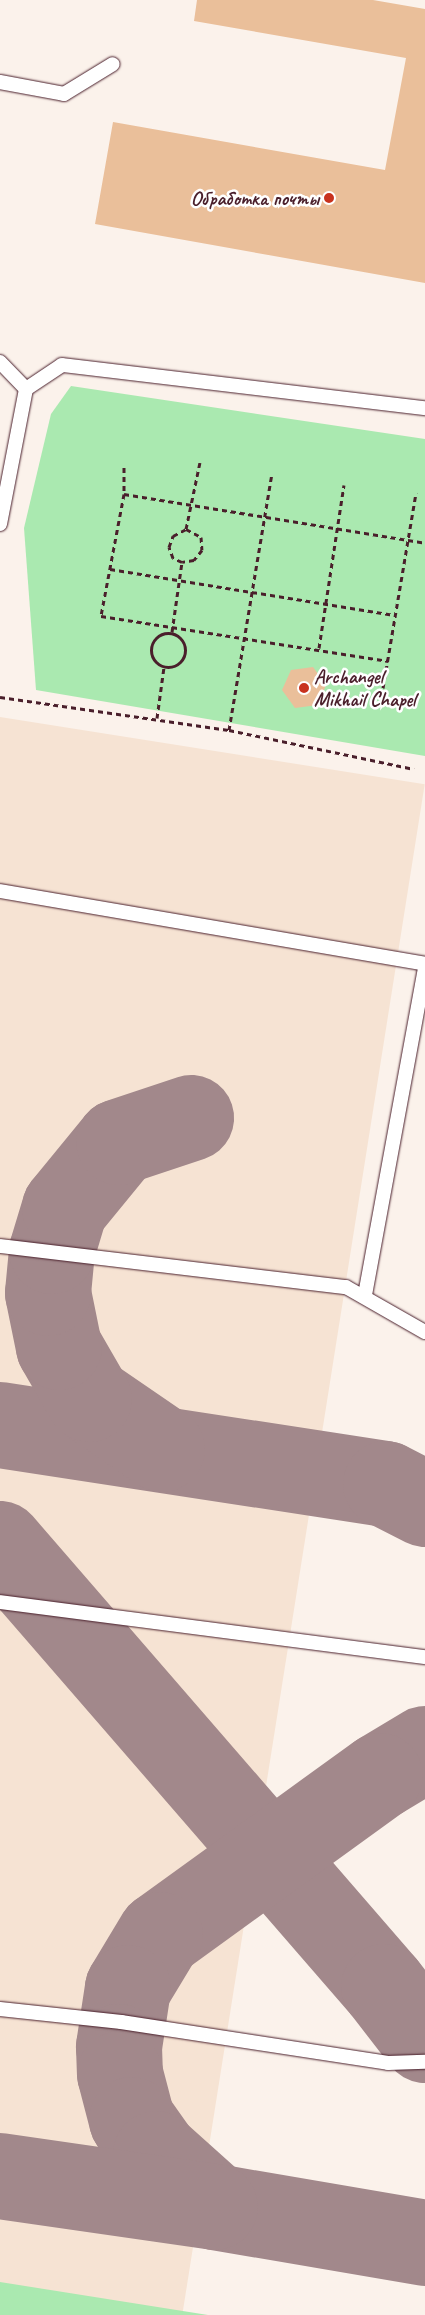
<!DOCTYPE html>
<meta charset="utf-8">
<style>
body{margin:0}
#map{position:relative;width:425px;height:2315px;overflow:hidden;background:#fbf2eb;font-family:Caveat,sans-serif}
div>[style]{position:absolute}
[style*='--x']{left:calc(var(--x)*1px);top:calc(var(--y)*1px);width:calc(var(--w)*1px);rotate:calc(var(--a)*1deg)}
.built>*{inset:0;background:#f6e3d3;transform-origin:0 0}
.green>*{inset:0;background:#aae9b0}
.taxiway>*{height:86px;margin:-43px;padding:0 43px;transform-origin:43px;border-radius:43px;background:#a2888b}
.building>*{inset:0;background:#eabf9a}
.path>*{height:3px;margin-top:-1.5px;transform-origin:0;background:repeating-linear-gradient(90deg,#4a1f2b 0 5px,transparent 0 9px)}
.path>.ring{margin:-1.5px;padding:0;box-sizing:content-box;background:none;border:3px solid #4a1f2b;border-radius:50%}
.roads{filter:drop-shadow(0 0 1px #4a1f2b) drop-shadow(0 0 1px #4a1f2b)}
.service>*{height:14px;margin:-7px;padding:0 7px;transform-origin:7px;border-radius:7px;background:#fff}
.dots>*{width:14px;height:14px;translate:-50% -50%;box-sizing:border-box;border:2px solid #fff;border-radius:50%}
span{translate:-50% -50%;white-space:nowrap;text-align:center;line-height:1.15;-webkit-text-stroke:5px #fff;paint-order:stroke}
.poi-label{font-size:20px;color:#4a1f2b;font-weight:700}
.right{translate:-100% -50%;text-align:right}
.left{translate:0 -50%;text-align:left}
</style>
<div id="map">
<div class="built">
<div style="left:0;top:717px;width:430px;height:1598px;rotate:9deg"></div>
</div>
<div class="green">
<div style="clip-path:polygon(71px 386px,425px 439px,425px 756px,36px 690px,24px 528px,51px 414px)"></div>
<div style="clip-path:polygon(0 2282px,208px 2315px,0 2315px)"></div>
</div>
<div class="taxiway">
<div style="--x:0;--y:1425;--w:390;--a:8.7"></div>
<div style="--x:386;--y:1484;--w:44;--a:27.1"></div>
<div style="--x:162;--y:1449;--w:88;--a:-145.6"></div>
<div style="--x:89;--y:1399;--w:60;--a:-120"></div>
<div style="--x:59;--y:1347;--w:55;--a:-101.5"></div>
<div style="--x:48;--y:1293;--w:42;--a:-84.6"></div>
<div style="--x:52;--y:1251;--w:45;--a:-73.2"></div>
<div style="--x:65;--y:1208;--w:85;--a:-50.7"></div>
<div style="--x:119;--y:1142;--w:76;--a:-18.4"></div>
<div style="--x:0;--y:1544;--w:586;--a:49.08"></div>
<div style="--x:384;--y:1987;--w:67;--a:52.3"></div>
<div style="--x:425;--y:1749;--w:52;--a:149"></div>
<div style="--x:380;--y:1776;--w:271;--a:144.1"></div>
<div style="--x:160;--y:1935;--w:62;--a:121.1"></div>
<div style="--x:128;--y:1988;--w:60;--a:98.7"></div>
<div style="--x:119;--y:2047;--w:27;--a:88"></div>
<div style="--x:120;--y:2074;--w:48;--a:75.4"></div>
<div style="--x:132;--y:2120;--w:42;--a:54.8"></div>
<div style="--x:156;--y:2154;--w:79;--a:41.9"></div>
<div style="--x:215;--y:2207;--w:213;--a:9.7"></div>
<div style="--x:0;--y:2176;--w:217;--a:8.2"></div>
</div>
<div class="building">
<div style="clip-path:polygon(197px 0,373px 0,425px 9px,425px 283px,95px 224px,113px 122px,385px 170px,406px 58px,194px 21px)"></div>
<div style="clip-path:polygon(313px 667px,326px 685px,318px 705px,295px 708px,282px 690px,291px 670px)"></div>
</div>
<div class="path">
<div style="--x:124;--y:467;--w:27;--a:90"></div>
<div style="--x:124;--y:494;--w:124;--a:100.7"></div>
<div style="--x:101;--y:616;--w:291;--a:8.9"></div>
<div style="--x:124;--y:494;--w:305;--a:9.2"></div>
<div style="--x:186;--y:529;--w:17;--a:28"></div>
<div style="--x:201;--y:537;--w:13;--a:86"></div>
<div style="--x:202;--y:550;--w:13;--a:129"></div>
<div style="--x:194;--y:560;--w:12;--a:171"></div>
<div style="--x:182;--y:562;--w:10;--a:-156"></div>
<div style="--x:173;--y:558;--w:12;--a:-110"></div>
<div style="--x:169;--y:547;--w:12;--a:-70"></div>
<div style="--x:173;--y:536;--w:15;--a:-28"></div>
<div style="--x:186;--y:529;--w:68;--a:-78.2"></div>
<div style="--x:110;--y:569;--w:288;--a:9.2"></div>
<div style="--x:172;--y:632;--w:71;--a:-81.9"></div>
<div class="ring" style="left:151px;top:633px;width:31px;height:31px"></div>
<div style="--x:319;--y:648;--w:165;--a:-81.3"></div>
<div style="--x:383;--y:688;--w:198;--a:-80.4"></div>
<div style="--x:0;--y:697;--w:231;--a:8.2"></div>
<div style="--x:229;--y:730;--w:189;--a:11.9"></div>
<div style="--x:157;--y:718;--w:51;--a:-82.2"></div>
<div style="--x:229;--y:730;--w:260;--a:-80.5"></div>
</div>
<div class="roads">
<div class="service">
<div style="--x:0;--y:82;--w:65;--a:10.6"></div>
<div style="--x:64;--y:94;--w:57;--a:-31.5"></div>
<div style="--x:0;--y:362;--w:37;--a:46"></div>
<div style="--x:0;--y:524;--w:137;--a:-79.1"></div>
<div style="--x:26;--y:389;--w:43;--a:-33.7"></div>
<div style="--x:62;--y:365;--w:366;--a:6.8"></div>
<div style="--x:0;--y:891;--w:431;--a:9.7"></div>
<div style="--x:0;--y:1246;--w:348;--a:6.8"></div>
<div style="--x:346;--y:1287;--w:91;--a:29.7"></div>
<div style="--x:365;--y:1295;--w:333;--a:-79.6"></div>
<div style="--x:0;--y:1602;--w:429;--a:7.4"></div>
<div style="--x:0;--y:2009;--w:122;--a:6.1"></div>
<div style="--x:121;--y:2022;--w:270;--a:8.7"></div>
<div style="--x:388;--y:2063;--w:37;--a:-2"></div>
</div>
</div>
<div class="dots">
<div style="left:329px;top:198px;background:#c8321e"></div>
<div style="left:304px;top:688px;background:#c8321e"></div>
</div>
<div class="poi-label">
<span class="right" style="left:319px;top:198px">Обработка почты</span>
<span class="left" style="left:314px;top:688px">Archangel<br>Mikhail Chapel</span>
</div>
</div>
